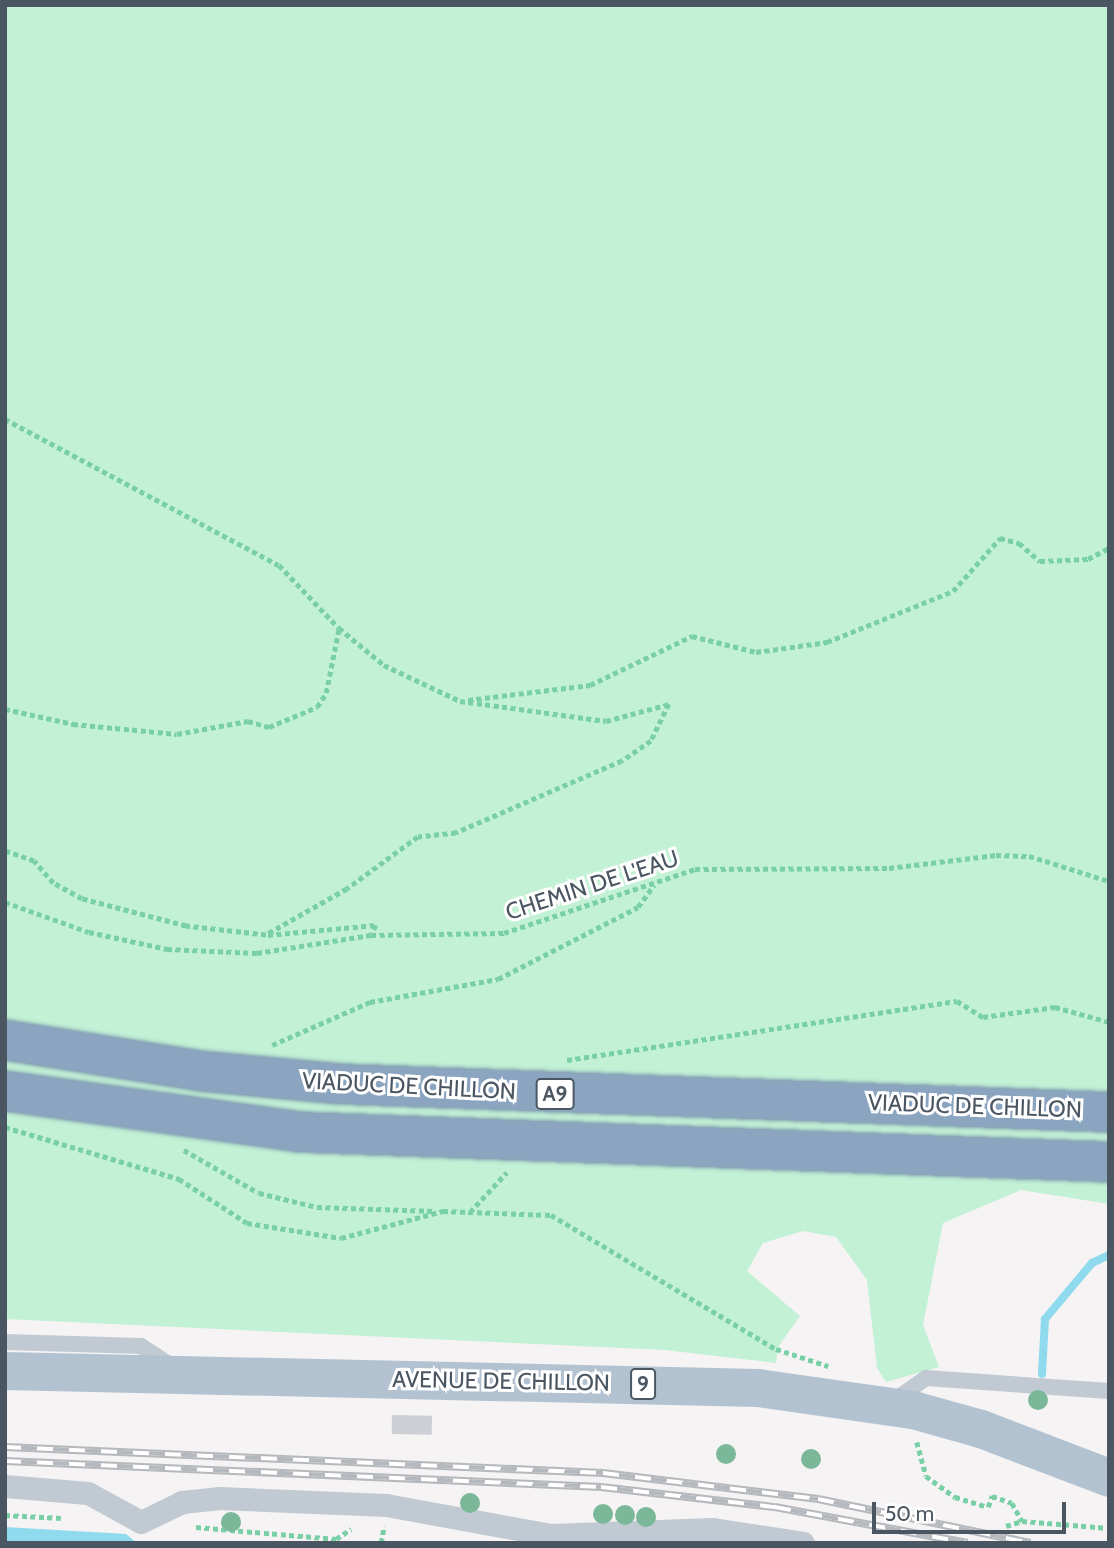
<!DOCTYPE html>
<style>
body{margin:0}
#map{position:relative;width:1114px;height:1548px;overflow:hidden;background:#f5f3f3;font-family:Cabin,sans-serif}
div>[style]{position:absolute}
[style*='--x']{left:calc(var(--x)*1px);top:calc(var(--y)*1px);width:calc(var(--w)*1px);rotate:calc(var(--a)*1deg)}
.green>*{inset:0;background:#c3f1d5}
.water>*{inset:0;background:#90daee}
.stream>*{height:8px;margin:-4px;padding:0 4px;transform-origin:4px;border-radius:4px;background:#90daee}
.building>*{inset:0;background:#cdcfd5;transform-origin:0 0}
.path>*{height:4.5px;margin-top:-2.25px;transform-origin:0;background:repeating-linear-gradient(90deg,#7ad0a6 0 5px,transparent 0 8.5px)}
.service>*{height:16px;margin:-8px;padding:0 8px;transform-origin:8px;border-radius:8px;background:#c1cad2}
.pedestrian>*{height:23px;margin:-11.5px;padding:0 11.5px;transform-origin:11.5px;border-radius:11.5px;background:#c1cad2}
.primary>*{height:38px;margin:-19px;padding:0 19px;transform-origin:19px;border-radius:19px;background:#b3c2d1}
.rail>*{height:8px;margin-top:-4px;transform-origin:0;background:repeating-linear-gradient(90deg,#fff 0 16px,#b5b8bd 0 32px);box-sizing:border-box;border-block:2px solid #b5b8bd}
.bridges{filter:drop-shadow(0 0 2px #7690ad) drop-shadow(0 0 2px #7690ad)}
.motorway-bridge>*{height:38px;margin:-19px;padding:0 19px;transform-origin:19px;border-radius:19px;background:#8ba5c1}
.trees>*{width:20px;height:20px;margin:-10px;border-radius:50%;background:#7bb799}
span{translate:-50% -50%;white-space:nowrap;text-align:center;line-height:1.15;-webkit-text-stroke:6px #fff;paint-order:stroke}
.shield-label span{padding:2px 5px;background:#fff;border:2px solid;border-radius:5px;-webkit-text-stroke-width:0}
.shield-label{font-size:21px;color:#4a5661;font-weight:700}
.street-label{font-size:23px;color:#4a5661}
.frame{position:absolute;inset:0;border:7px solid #4a5661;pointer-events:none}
.scale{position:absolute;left:872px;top:1502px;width:194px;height:32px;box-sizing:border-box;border:4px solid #4a5661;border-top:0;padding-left:9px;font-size:21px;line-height:24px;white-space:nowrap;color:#4a5661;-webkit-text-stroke:5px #fff;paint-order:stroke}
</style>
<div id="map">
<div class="green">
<div style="clip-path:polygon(5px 5px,1109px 5px,1109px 1204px,1021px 1190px,943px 1223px,923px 1325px,939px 1367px,886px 1382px,877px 1368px,867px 1280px,836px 1237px,803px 1231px,763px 1243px,747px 1271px,800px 1316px,778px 1347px,776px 1363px,665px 1350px,5px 1319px)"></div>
</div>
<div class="water">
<div style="clip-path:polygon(5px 1527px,126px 1534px,137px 1543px,5px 1543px)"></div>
</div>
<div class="stream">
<div style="--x:1042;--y:1374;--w:55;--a:-86.9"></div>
<div style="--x:1045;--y:1319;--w:73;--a:-50"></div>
<div style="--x:1092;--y:1263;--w:19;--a:-25"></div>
</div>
<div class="building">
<div style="left:392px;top:1415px;width:40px;height:19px;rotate:1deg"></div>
</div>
<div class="path">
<div style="--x:5;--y:419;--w:310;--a:28.1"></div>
<div style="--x:279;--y:565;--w:87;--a:46.4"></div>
<div style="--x:339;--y:628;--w:58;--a:39.4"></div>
<div style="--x:384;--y:665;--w:84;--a:25.3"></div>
<div style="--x:460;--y:701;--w:147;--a:7.8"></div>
<div style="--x:606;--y:721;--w:65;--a:-15.1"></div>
<div style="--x:669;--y:704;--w:41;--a:115.9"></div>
<div style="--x:651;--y:741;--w:35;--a:145"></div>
<div style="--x:622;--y:761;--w:181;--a:156.6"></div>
<div style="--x:456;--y:833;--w:38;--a:174"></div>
<div style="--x:418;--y:837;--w:88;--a:143.8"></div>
<div style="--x:347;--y:889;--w:93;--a:150.4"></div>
<div style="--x:266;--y:935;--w:81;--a:-173.6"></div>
<div style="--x:186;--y:926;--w:107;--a:-165.4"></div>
<div style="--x:82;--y:899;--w:33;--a:-151"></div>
<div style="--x:53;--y:883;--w:29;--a:-131"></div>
<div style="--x:34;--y:861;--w:31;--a:-161"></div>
<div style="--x:468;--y:700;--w:123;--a:-7"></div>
<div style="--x:590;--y:685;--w:113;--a:-25.7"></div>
<div style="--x:692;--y:636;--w:66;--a:14"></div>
<div style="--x:756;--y:652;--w:72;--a:-8"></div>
<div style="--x:827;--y:642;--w:136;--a:-22"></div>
<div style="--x:953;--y:591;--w:71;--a:-48.4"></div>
<div style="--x:1000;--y:538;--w:20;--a:15"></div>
<div style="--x:1019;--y:543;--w:28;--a:41"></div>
<div style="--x:1040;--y:561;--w:48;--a:-2.4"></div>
<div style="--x:1088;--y:559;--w:24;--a:-28"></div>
<div style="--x:5;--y:709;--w:70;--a:12.4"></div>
<div style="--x:73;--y:724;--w:104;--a:5.5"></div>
<div style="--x:177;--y:734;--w:72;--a:-10.4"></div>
<div style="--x:248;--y:721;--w:22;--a:16"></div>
<div style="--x:269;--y:727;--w:52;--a:-22.6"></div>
<div style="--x:317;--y:707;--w:17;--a:-57"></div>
<div style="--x:326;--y:693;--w:66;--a:-78.7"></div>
<div style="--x:5;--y:902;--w:89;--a:19.7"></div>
<div style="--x:89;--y:932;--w:80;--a:12.3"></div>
<div style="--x:167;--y:949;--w:90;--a:2.5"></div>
<div style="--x:257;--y:953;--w:115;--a:-9"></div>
<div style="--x:371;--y:935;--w:133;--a:-0.9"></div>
<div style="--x:504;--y:933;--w:201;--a:-18.5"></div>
<div style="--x:695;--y:869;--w:194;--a:-0.3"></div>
<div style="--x:889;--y:868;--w:108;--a:-6.9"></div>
<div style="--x:996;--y:855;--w:33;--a:2"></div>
<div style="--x:1029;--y:856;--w:84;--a:17.4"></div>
<div style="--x:268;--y:935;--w:108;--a:-5.3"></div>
<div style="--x:376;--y:925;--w:10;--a:114"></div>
<div style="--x:272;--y:1045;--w:107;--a:-23.7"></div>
<div style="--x:370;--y:1002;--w:130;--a:-10.2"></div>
<div style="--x:498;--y:979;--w:157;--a:-27.2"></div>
<div style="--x:638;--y:907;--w:27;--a:-54"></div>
<div style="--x:567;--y:1060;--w:394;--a:-8.6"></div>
<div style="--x:957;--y:1001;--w:31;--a:32"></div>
<div style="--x:983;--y:1017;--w:73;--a:-7.9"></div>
<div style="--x:1055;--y:1007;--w:56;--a:15.5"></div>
<div style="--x:5;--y:1127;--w:182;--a:16.6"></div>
<div style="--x:179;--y:1179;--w:81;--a:32.9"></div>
<div style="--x:247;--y:1223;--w:95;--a:9.1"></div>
<div style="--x:341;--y:1238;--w:106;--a:-14.8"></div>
<div style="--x:443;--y:1211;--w:108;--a:2.1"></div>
<div style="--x:551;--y:1215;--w:262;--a:30.8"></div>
<div style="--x:776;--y:1349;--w:55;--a:18.1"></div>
<div style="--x:184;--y:1150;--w:86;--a:29.8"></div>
<div style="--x:259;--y:1193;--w:60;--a:13.6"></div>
<div style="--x:317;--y:1207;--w:118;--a:1.9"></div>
<div style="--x:470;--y:1212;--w:54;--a:-47.2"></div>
<div style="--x:917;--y:1442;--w:35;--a:75"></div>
<div style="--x:926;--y:1476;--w:36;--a:36"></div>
<div style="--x:955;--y:1497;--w:34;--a:17"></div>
<div style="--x:988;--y:1507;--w:12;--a:-70"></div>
<div style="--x:992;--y:1496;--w:21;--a:19"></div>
<div style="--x:1012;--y:1503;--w:21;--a:61"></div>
<div style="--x:5;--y:1515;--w:56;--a:3.1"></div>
<div style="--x:1006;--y:1526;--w:17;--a:-17"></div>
<div style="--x:1022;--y:1521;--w:87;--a:4.6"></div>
<div style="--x:196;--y:1527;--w:141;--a:4.9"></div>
<div style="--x:336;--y:1539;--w:18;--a:-34"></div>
<div style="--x:381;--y:1543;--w:17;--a:-80"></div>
</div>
<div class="service">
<div style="--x:5;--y:1342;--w:136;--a:1.7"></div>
<div style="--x:141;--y:1346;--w:38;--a:33"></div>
<div style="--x:892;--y:1402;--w:42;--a:-35.2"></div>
<div style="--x:926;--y:1378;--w:183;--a:4.1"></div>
</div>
<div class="pedestrian">
<div style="--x:5;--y:1486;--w:83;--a:4.8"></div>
<div style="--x:88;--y:1493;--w:60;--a:28.7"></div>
<div style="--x:141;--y:1522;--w:46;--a:-26"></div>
<div style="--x:182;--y:1502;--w:36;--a:-6"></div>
<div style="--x:218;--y:1498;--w:168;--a:2.4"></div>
<div style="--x:386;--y:1505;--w:168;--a:10.3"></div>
<div style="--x:551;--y:1535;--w:162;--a:-2.1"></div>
<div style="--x:713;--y:1529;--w:91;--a:8.8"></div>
</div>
<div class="primary">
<div style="--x:5;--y:1371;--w:753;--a:1.29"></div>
<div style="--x:758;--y:1388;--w:157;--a:8.1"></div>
<div style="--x:913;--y:1410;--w:71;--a:15.6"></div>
<div style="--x:981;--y:1429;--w:137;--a:20.9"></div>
</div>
<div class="rail">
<div style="--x:5;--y:1447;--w:599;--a:2.49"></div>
<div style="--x:603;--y:1473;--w:217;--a:6.9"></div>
<div style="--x:818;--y:1499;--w:217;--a:11.7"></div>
<div style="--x:5;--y:1461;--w:597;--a:2.5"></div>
<div style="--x:601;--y:1487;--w:175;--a:6.6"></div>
<div style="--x:775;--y:1507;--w:196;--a:10.6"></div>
</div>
<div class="bridges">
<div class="motorway-bridge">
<div style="--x:5;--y:1040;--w:197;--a:9"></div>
<div style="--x:200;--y:1071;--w:141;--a:5.3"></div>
<div style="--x:340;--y:1084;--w:770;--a:2.09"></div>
<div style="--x:5;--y:1091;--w:297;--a:7.9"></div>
<div style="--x:299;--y:1132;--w:811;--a:2.12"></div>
</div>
</div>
<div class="trees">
<div style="left:1038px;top:1400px"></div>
<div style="left:726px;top:1454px"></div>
<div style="left:811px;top:1459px"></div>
<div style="left:470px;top:1503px"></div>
<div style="left:603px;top:1514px"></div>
<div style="left:625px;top:1515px"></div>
<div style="left:646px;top:1517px"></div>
<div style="left:231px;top:1522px"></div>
</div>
<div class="shield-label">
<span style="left:555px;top:1094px">A9</span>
<span style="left:643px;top:1384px">9</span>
</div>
<div class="street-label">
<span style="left:592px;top:885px;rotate:-18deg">CHEMIN DE L'EAU</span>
<span style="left:409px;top:1086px;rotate:3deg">VIADUC DE CHILLON</span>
<span style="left:975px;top:1106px;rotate:2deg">VIADUC DE CHILLON</span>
<span style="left:501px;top:1381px;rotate:1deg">AVENUE DE CHILLON</span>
</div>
<div class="frame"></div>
<div class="scale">50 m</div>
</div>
